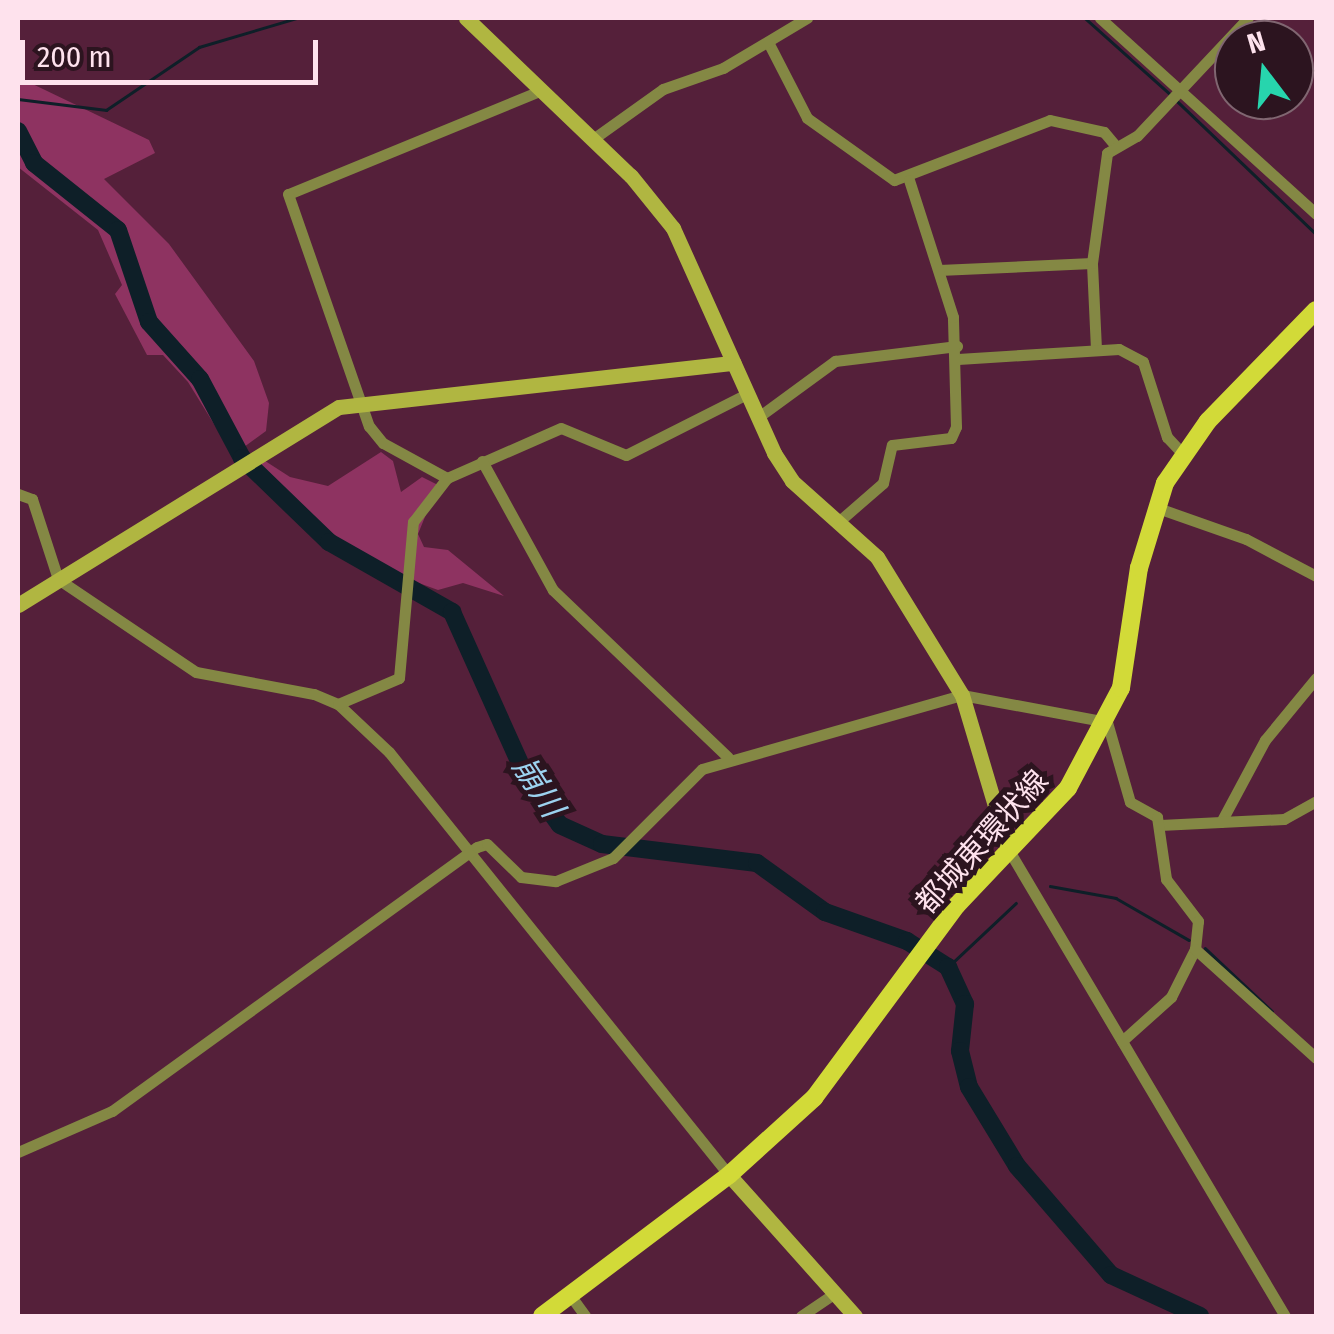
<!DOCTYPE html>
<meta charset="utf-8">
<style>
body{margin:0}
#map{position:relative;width:1334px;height:1334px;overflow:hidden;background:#55203a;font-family:"Fira Sans Condensed","Noto Sans JP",sans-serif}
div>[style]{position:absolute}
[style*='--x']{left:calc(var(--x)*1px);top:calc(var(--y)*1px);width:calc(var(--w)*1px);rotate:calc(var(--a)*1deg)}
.green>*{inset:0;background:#8e3361}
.stream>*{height:2.5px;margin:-1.25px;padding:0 1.25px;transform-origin:1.25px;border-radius:1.25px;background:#0e1f28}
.river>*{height:18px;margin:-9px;padding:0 9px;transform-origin:9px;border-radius:9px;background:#0e1f28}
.street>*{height:11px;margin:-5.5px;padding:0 5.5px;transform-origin:5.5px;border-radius:5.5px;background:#848844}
.secondary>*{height:15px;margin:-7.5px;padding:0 7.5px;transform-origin:7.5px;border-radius:7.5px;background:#b0b641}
.primary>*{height:18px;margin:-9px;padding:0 9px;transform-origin:9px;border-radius:9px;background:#d2da38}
span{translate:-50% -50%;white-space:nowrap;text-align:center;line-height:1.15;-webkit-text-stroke:10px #2c141f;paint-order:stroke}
.street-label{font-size:30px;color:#fee2ed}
.water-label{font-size:32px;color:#9cd2ef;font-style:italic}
.frame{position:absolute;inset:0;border:20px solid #fee2ed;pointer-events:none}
.north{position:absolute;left:1214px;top:20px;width:100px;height:100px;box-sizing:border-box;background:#2c141f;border:2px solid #806671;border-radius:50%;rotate:344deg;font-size:28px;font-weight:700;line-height:40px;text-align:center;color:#fee2ed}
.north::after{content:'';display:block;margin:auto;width:35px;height:45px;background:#27d5ad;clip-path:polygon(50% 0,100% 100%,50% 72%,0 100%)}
.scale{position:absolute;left:20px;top:40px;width:298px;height:45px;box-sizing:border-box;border:5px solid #fee2ed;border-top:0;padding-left:12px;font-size:30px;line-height:35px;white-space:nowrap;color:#fee2ed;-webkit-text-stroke:8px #2c141f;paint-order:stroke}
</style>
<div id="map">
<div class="green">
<div style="clip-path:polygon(18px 77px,149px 140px,155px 153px,104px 179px,169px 244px,254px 361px,269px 403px,266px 431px,233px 455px,188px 382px,163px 355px,147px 355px,115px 294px,122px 285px,98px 230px,18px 167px)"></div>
<div style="clip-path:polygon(381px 452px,393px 461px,401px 492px,422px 477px,438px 485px,418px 534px,424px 547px,448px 550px,504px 596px,463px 583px,438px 590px,372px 566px,244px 467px,259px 457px,290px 477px,328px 486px)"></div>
</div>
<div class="stream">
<div style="--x:1085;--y:18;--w:115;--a:41.8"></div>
<div style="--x:18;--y:99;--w:89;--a:7.1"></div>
<div style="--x:106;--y:110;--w:112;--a:-34.1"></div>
<div style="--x:199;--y:47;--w:102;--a:-16.5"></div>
<div style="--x:1176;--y:100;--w:194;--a:43.7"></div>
<div style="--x:1050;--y:886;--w:67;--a:10.3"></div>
<div style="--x:1116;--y:898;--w:84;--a:29.9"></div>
<div style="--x:1205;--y:948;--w:92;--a:43.2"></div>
<div style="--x:948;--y:967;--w:93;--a:-43.3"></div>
</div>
<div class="river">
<div style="--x:18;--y:131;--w:36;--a:63"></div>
<div style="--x:34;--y:163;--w:107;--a:38.6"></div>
<div style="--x:118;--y:230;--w:97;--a:71.4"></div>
<div style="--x:149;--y:322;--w:76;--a:48.2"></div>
<div style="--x:200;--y:379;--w:89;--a:62"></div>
<div style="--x:242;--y:458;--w:121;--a:44"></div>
<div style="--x:329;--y:542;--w:142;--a:29.6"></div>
<div style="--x:452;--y:612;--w:185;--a:65.8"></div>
<div style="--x:528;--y:781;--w:54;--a:54"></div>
<div style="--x:560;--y:825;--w:46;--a:24.3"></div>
<div style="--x:602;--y:844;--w:156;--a:7"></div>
<div style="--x:757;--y:863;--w:84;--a:35.8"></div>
<div style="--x:825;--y:912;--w:87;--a:19.5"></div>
<div style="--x:907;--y:941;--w:49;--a:32.4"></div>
<div style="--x:948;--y:967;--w:41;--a:65.3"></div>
<div style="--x:965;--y:1004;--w:47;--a:96.1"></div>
<div style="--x:960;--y:1051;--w:37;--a:76"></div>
<div style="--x:969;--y:1087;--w:92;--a:58.7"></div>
<div style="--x:1017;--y:1166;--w:144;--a:49.2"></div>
<div style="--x:1111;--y:1275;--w:98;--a:24.7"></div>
</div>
<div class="street">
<div style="--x:1100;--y:18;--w:292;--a:42.2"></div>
<div style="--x:768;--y:42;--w:85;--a:62.8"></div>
<div style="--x:807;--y:118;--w:107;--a:35.5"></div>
<div style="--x:894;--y:180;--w:167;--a:-21"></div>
<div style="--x:1050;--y:120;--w:55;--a:12.5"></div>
<div style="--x:1104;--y:132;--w:16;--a:50"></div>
<div style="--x:542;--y:90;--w:274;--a:157.7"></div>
<div style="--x:288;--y:194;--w:246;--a:70.8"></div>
<div style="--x:369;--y:426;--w:22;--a:51"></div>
<div style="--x:383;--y:443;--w:73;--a:28.7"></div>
<div style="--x:447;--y:478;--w:124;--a:-23.7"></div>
<div style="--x:561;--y:428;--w:70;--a:22.6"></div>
<div style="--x:626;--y:455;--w:136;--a:-26.8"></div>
<div style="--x:593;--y:139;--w:86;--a:-35.5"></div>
<div style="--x:663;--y:89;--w:64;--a:-19.3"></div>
<div style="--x:723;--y:68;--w:98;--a:-30.8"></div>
<div style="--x:939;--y:270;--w:153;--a:-2.6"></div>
<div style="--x:1096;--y:349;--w:86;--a:-92.7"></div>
<div style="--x:1092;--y:263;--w:111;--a:-82.2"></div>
<div style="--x:1107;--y:153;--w:34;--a:-30"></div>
<div style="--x:1137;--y:136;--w:162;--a:-46.8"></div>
<div style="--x:958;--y:359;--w:161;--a:-3.6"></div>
<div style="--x:1119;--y:349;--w:27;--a:28"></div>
<div style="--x:1143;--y:362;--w:79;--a:72.3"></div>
<div style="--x:1167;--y:437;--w:22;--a:47"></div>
<div style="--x:757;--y:418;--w:97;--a:-36.2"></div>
<div style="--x:835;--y:361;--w:123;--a:-7"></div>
<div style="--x:482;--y:461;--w:147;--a:61.2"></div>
<div style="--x:553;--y:590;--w:242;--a:43.7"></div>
<div style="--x:18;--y:494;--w:15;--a:20"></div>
<div style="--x:32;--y:499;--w:84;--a:72"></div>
<div style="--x:58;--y:579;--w:166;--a:34"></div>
<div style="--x:196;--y:672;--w:120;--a:10.6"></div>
<div style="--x:314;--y:694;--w:26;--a:23"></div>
<div style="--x:338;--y:704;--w:70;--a:43.3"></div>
<div style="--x:389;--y:752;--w:543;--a:51.21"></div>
<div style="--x:1155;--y:507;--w:96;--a:19.4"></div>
<div style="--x:1246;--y:539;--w:79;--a:27.9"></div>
<div style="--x:837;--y:523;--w:61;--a:-41"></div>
<div style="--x:883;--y:483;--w:39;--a:-77"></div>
<div style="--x:892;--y:445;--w:59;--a:-6.8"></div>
<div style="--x:951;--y:438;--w:12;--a:-66"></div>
<div style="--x:956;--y:427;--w:110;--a:-91.6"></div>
<div style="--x:953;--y:317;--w:144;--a:-107.8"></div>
<div style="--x:338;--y:704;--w:66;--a:-23.1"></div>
<div style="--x:399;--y:678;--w:157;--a:-84.9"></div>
<div style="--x:413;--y:522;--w:56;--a:-52.3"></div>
<div style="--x:1221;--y:822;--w:93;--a:-61.8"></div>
<div style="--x:1265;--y:740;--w:80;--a:-50.6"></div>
<div style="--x:1160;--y:825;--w:124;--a:-2.8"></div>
<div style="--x:1284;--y:819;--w:37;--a:-29"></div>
<div style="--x:1008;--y:849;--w:543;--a:59.33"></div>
<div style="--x:1122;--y:1041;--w:66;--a:-41.9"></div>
<div style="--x:1171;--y:997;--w:54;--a:-63.4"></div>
<div style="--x:18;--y:1152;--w:103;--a:-23.6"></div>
<div style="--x:112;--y:1111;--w:450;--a:-35.9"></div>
<div style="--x:477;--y:847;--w:10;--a:-17"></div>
<div style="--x:487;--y:844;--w:47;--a:44.1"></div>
<div style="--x:521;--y:877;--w:35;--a:7"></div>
<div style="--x:556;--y:881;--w:61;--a:-22"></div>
<div style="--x:613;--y:858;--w:126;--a:-45"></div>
<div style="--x:702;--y:769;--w:270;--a:-15.9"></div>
<div style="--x:962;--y:695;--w:147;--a:10.5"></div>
<div style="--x:1107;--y:722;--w:83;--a:74"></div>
<div style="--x:1130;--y:802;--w:31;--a:29"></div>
<div style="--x:1157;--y:817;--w:63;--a:81.7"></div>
<div style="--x:1166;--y:879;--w:53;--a:52.7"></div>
<div style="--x:1198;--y:921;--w:28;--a:96"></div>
<div style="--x:1195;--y:949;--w:163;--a:42"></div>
<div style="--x:570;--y:1295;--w:26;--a:54"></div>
<div style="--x:801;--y:1316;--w:37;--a:-34"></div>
</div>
<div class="secondary">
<div style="--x:466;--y:18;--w:228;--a:43.8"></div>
<div style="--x:631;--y:176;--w:67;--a:51.1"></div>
<div style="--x:673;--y:228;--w:247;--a:65.8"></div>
<div style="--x:774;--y:453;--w:33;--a:57"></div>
<div style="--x:792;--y:481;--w:114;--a:41.8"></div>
<div style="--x:877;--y:557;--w:162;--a:58.4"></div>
<div style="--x:962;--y:695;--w:161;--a:73.4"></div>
<div style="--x:18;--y:605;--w:377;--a:-31.7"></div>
<div style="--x:339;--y:407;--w:397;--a:-6.4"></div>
<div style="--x:729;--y:1175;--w:189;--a:48.2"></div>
</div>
<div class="primary">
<div style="--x:542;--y:1316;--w:234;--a:-37"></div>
<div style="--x:729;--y:1175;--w:115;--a:-42.2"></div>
<div style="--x:814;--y:1098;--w:240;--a:-53.5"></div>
<div style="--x:957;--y:905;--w:161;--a:-46.5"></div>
<div style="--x:1068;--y:788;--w:113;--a:-62.1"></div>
<div style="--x:1121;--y:688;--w:121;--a:-81.5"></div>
<div style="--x:1139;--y:568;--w:89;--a:-73"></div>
<div style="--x:1165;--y:483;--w:75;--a:-55.3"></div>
<div style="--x:1208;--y:421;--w:155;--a:-45.8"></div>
</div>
<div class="street-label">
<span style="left:982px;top:842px;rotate:-48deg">都城東環状線</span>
</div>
<div class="water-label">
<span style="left:538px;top:787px;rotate:57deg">崩川</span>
</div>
<div class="frame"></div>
<div class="north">N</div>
<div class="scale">200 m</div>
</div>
